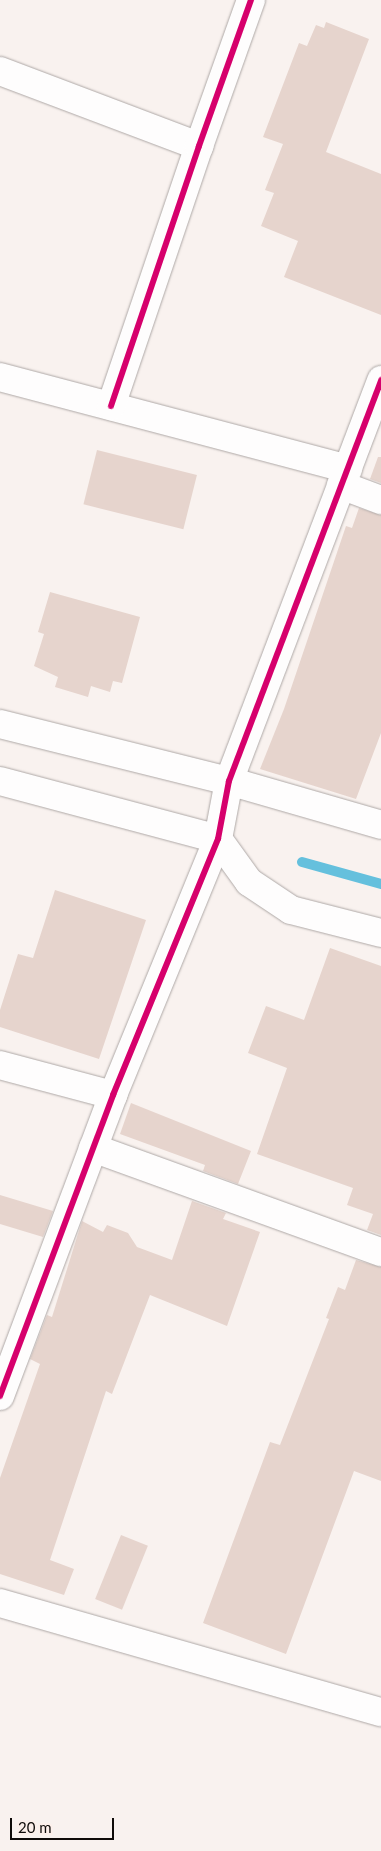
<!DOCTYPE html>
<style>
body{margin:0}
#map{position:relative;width:381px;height:1851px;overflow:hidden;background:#f9f2ef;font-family:Lato,sans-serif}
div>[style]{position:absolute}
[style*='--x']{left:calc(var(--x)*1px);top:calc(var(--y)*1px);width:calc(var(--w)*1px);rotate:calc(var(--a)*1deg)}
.stream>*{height:10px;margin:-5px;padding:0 5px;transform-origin:5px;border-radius:5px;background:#65c0dd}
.building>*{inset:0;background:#e6d4cd;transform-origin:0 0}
.roads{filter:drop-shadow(0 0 1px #aea8a6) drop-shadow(0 0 1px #aea8a6)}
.street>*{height:28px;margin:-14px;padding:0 14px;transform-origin:14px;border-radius:14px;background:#fefdfd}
.secondary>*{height:28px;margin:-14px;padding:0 14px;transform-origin:14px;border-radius:14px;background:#fefdfd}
.cycleway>*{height:6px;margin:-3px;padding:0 3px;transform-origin:3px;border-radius:3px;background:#d6006c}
span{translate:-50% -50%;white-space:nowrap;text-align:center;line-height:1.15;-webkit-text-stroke:4.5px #fdf0eb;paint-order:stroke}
.scale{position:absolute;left:10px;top:1818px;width:104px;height:22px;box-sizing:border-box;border:2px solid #0f0b09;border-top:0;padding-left:6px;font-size:15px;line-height:18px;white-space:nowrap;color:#0f0b09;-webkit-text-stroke:4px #fdf0eb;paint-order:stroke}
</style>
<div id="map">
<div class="stream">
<div style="--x:302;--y:862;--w:82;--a:15.6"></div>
</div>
<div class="building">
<div style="clip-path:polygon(326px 22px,369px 39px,326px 152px,381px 174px,381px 315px,284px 277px,298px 241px,261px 226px,274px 193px,265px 190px,283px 144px,263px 137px,299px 43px,307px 46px,316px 25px,324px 28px)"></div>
<div style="left:97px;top:450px;width:103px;height:56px;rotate:14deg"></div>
<div style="clip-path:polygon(378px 457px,381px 457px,381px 483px,370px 479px)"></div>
<div style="clip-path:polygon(359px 508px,381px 515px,381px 733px,356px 799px,260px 769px,284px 709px,346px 526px,352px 528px)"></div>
<div style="clip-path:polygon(50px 592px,140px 617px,122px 683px,113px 681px,110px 692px,91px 686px,88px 697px,55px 687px,58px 677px,34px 666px,44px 634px,38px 632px)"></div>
<div style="clip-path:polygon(55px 890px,146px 920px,99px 1059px,0 1027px,0 1010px,18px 954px,33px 958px)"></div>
<div style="clip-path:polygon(330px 948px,381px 966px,381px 1235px,367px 1230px,373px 1214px,347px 1205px,353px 1188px,257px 1154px,287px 1068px,248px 1053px,266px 1006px,304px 1020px)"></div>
<div style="clip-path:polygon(131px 1103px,251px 1151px,238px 1184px,203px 1171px,205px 1165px,120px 1134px)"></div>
<div style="clip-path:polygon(0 1195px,53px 1211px,43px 1237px,0 1224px)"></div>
<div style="clip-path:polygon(192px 1201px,226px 1213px,223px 1219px,260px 1232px,227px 1326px,150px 1295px,112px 1394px,106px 1391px,50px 1560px,74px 1569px,64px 1595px,0 1574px,0 1478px,40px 1364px,30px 1359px,47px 1315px,52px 1317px,82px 1221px,103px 1232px,107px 1225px,128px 1233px,137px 1247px,172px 1260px)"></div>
<div style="clip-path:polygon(356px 1260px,381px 1267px,381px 1481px,354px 1471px,286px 1654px,203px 1623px,270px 1442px,280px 1445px,329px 1319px,326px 1318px,338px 1287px,345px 1290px)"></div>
<div style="left:121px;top:1535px;width:29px;height:69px;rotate:22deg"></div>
</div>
<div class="roads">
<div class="street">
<div style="--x:0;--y:71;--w:213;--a:20.7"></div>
<div style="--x:0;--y:377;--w:360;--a:14.8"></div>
<div style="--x:111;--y:406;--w:274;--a:-71.3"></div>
<div style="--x:199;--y:146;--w:155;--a:-70.4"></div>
<div style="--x:341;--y:485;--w:43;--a:20.6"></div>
<div style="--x:0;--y:1065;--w:117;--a:14.9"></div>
<div style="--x:93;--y:1148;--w:306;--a:19.9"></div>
<div style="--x:0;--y:1396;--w:322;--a:-69.4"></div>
<div style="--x:113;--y:1095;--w:277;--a:-67.7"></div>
<div style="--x:218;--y:839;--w:59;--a:-79.3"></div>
<div style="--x:229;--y:781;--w:429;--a:-69.2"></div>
<div style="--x:0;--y:1603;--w:396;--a:16"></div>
</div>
<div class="secondary">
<div style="--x:0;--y:724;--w:236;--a:14"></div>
<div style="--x:229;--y:781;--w:158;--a:16.1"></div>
<div style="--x:0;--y:781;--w:226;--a:14.9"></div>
<div style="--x:218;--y:839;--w:53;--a:54.2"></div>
<div style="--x:249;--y:882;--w:50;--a:33.7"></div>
<div style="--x:291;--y:910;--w:93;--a:14.3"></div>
</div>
</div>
<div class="cycleway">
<div style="--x:111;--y:406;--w:274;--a:-71.3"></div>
<div style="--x:199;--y:146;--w:155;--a:-70.4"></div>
<div style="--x:0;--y:1396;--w:322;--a:-69.4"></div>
<div style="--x:113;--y:1095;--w:277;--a:-67.7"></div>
<div style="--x:218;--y:839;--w:59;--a:-79.3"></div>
<div style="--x:229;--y:781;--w:429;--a:-69.2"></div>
</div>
<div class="scale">20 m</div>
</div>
